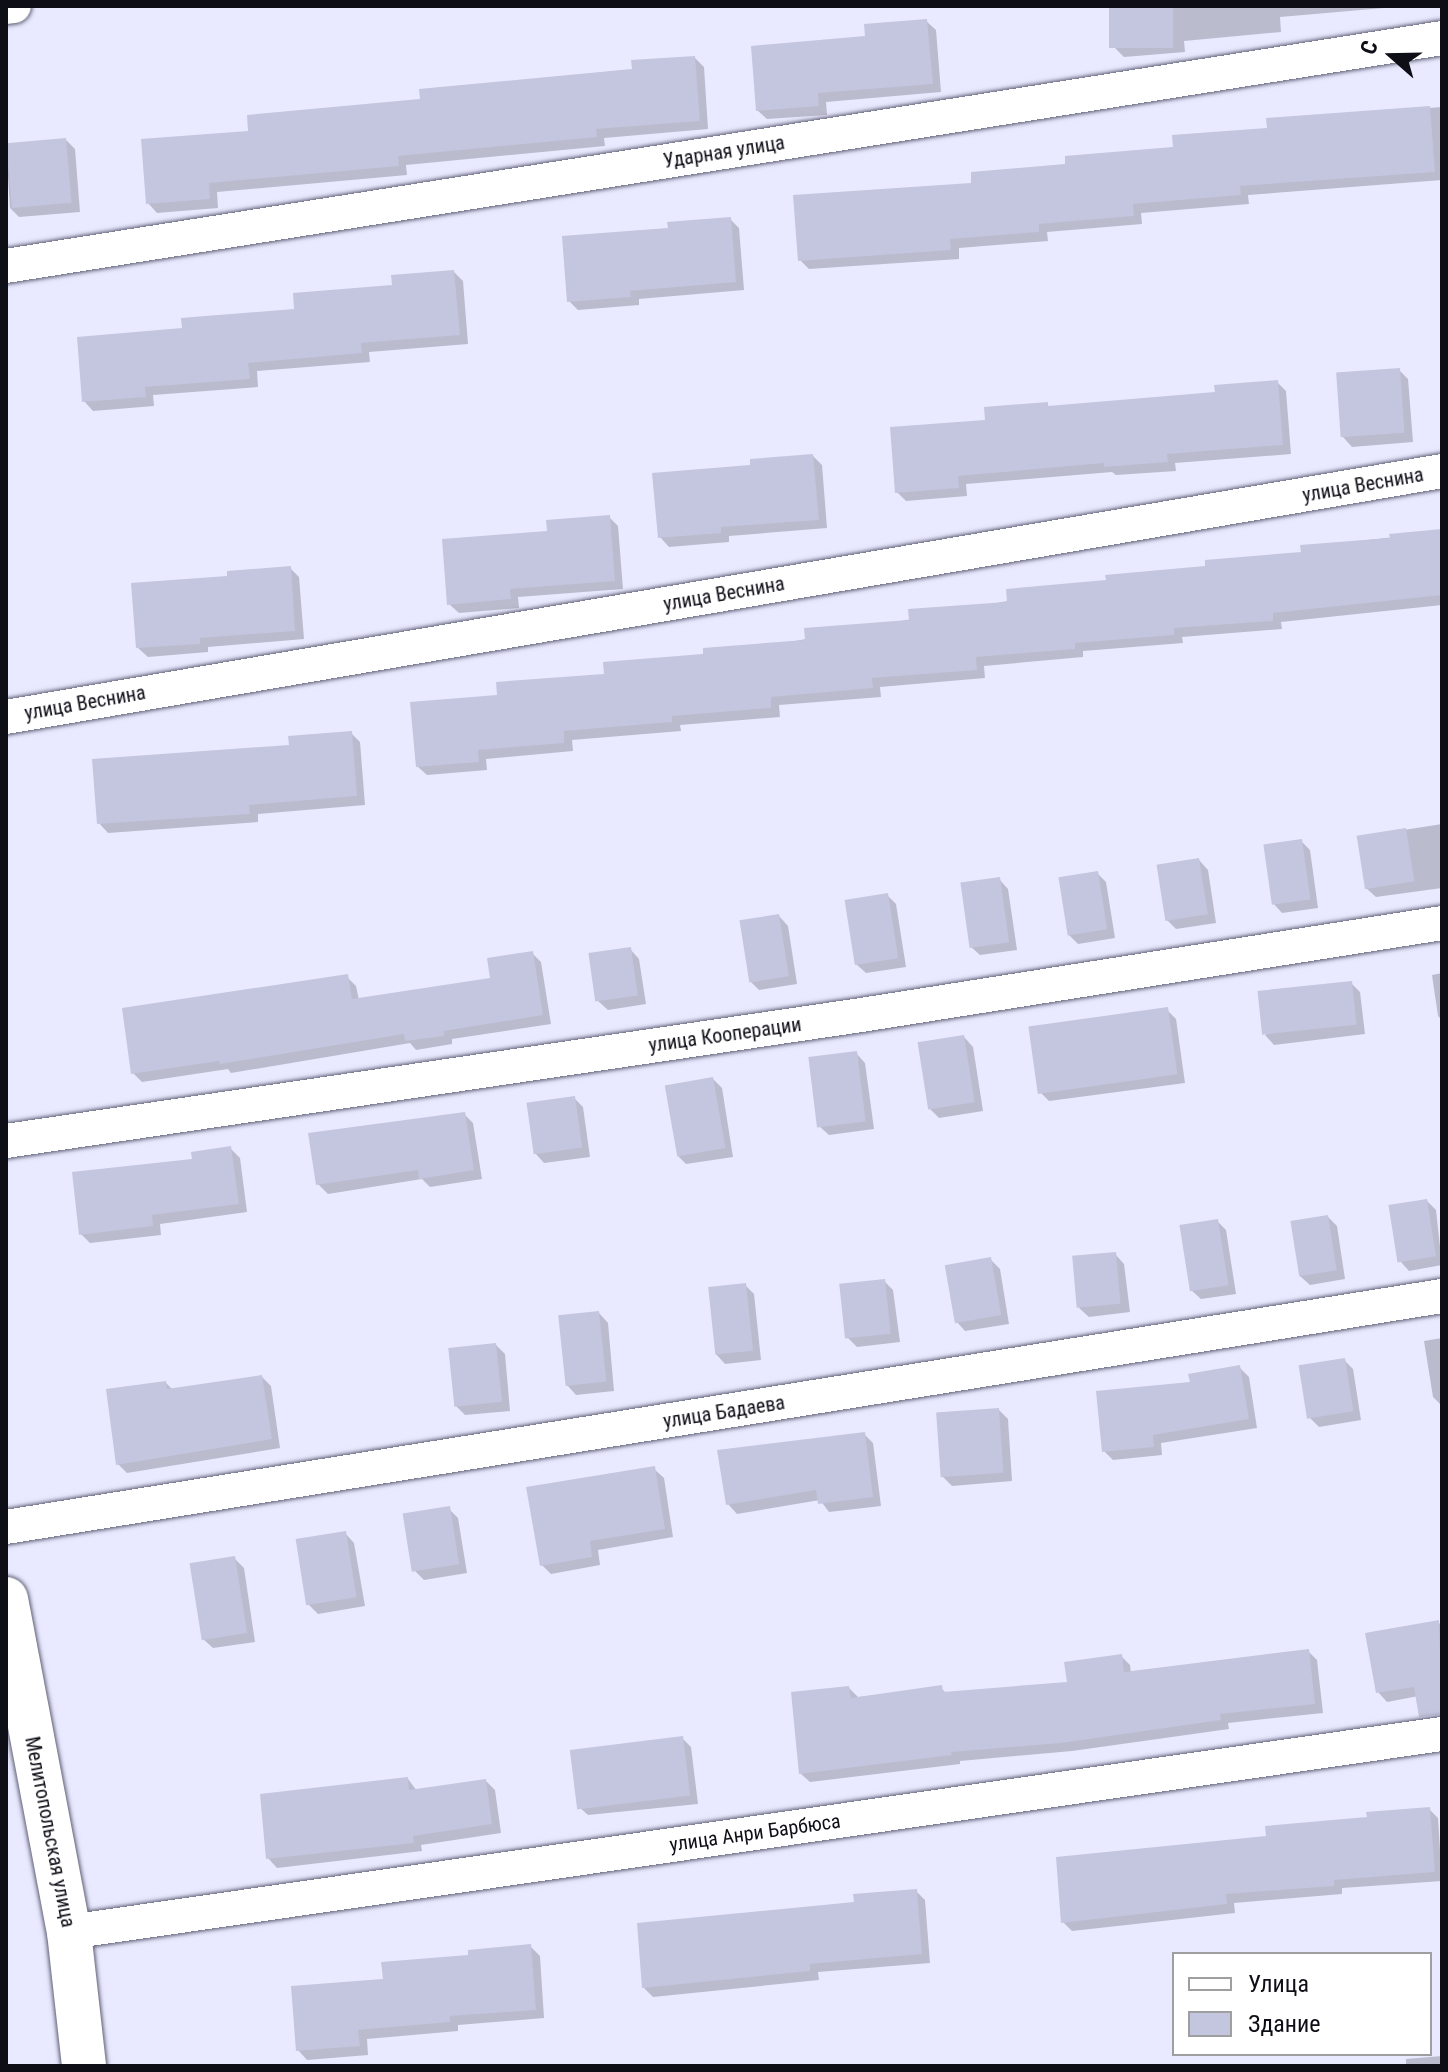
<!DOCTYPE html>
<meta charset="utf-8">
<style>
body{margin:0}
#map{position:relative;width:1448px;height:2072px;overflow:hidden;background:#e9eaff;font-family:"Roboto Condensed",sans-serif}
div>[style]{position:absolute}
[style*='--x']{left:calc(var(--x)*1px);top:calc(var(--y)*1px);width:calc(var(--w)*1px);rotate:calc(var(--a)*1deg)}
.shadow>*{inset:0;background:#0003}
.building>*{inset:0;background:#c4c5df;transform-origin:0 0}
.roads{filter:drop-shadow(0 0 2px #5f6076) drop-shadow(0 0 2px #5f6076)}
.street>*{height:34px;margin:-17px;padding:0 17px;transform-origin:17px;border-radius:17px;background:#fff}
.secondary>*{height:44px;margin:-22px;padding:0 22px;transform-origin:22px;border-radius:22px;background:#fff}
span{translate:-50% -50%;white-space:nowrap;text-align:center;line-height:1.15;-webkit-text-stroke:7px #fff;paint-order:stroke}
.street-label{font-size:20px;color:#0e0e17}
.frame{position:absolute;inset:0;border:8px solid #0e0e17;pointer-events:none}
.legend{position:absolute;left:1172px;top:1952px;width:260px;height:104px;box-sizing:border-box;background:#fff;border:2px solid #9f9fa2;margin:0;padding:10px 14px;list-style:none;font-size:24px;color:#0e0e17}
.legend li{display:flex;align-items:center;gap:16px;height:40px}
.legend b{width:40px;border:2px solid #9f9fa2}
.north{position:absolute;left:1352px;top:16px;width:80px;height:80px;-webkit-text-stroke:6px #fff;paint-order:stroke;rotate:290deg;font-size:22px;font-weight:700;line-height:32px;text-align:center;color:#0e0e17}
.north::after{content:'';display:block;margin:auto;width:28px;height:36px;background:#0e0e17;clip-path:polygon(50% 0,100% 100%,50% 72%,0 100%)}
</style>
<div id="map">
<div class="shadow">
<div style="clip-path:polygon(1111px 6px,1384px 6px,1384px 8px,1280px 17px,1281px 32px,1184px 41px,1185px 52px,1124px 57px,1115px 48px)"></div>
<div style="clip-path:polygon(926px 21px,936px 30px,941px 92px,826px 102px,827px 115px,767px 119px,757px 110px,867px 38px)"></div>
<div style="clip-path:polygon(695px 58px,704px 67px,708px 129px,604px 138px,605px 146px,406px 165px,407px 175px,217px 192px,218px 208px,157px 213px,148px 203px,251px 132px,422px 101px,634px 71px)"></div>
<div style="clip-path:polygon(1442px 107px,1442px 180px,1248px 195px,1249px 204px,1141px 213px,1142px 224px,1047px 232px,1048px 241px,959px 248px,959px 259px,809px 269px,800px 260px,974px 185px,1269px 129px,1268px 120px)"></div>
<div style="clip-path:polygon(66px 140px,75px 149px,80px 212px,19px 217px,10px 208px,6px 145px)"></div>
<div style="clip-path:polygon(730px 219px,739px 228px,744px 290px,639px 299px,639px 305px,578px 310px,569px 301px,670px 230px)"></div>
<div style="clip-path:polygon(454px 272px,463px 281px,468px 344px,369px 352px,370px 362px,257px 371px,258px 387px,153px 395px,154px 406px,93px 411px,84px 401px,184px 330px,297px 311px)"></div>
<div style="clip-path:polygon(1399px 370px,1408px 379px,1413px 442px,1352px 447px,1343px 437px)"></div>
<div style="clip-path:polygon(1277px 382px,1286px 391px,1291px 454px,1175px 463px,1176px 471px,1116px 475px,1112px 472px,966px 484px,967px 496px,906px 501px,897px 492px,987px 422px,1047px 404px,1050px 408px,1217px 394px)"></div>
<div style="clip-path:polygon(813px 456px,822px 465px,827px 528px,729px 536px,729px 542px,669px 547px,660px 537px,753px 467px)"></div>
<div style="clip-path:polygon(609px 517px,618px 526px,623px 589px,518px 597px,519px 608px,459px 613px,449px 604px,549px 533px)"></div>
<div style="clip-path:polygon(1442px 532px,1442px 605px,1281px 622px,1282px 629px,1182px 637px,1183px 643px,1083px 651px,1083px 657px,984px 666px,985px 678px,880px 687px,881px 697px,779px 705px,780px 717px,680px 725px,681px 731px,572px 740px,573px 751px,486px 759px,487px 770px,427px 775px,417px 766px,499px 697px,1108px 582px,1303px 554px,1302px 547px)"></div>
<div style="clip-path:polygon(290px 568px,299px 577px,304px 639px,208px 647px,208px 652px,148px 657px,138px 648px)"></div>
<div style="clip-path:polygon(351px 733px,360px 742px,365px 805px,258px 814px,258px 822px,108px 833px,99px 823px,291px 747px)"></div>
<div style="clip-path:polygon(1442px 824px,1442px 888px,1376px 897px,1366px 888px,1359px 837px)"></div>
<div style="clip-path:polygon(1301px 841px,1310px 850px,1318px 908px,1282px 913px,1273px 903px)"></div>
<div style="clip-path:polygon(1199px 860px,1208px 870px,1216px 923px,1176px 929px,1167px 920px)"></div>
<div style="clip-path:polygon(1097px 873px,1106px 882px,1115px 938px,1078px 944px,1069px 935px)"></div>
<div style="clip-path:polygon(999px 879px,1008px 889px,1017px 950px,980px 955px,970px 946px)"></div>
<div style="clip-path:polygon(887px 895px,896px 904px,906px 967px,866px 973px,856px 964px)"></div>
<div style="clip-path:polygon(779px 916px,788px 926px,797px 984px,759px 990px,750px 981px)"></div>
<div style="clip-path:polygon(630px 949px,639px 959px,646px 1004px,608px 1010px,598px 1001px)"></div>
<div style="clip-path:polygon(532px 953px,541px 962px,551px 1024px,452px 1039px,452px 1044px,416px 1050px,410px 1043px,231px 1073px,228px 1069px,142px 1082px,133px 1073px,347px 977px,356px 986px,359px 1000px,492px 980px)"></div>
<div style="clip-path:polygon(1442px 973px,1442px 1020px,1438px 1016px,1432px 975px)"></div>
<div style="clip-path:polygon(1351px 983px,1360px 992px,1365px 1034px,1274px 1045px,1265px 1035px)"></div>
<div style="clip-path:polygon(1167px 1010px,1176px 1019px,1185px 1083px,1049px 1101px,1040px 1092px)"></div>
<div style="clip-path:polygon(964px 1037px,973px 1047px,983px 1111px,939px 1118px,930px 1109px)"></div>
<div style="clip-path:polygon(856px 1053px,865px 1063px,874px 1129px,829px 1135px,819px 1126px)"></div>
<div style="clip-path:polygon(713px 1079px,722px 1088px,733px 1157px,686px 1164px,677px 1155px)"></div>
<div style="clip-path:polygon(574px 1098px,583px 1107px,590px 1157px,544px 1163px,535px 1153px)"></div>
<div style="clip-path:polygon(464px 1114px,473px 1123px,482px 1179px,430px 1187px,422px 1179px,328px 1194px,318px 1184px)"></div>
<div style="clip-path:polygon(231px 1149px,240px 1158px,247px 1212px,160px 1224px,161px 1235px,90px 1243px,81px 1234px,194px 1161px)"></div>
<div style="clip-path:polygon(1427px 1201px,1436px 1210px,1442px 1265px,1409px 1271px,1400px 1261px)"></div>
<div style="clip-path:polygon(1328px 1217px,1337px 1226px,1345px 1279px,1310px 1285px,1300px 1276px)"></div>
<div style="clip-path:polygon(1217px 1221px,1226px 1230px,1236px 1294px,1201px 1299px,1191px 1290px)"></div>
<div style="clip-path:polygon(1115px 1254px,1124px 1264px,1130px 1312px,1089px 1317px,1079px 1308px)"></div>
<div style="clip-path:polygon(990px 1259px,1000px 1269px,1009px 1324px,965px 1331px,956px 1321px)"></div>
<div style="clip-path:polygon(884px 1281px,893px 1290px,900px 1342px,857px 1347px,848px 1338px)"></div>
<div style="clip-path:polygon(745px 1285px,754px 1294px,761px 1360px,725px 1364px,716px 1354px)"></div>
<div style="clip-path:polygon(599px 1313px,608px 1323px,614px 1391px,576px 1395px,567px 1385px)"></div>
<div style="clip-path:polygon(1442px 1338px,1442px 1406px,1433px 1397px,1424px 1341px)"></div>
<div style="clip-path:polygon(496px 1345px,505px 1354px,510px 1411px,465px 1415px,456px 1406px)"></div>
<div style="clip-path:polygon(1344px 1360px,1353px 1369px,1361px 1420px,1319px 1427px,1310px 1418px)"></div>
<div style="clip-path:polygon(1240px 1368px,1249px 1377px,1257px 1428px,1161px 1443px,1162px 1455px,1113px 1460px,1104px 1451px,1192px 1384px)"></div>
<div style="clip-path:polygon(262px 1377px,271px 1386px,280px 1448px,127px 1473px,118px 1464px,166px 1383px,173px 1390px)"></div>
<div style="clip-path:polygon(999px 1410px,1008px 1419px,1012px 1481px,952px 1486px,943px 1477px)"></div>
<div style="clip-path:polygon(864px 1434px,873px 1443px,881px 1506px,829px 1512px,820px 1500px,737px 1514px,728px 1504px,719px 1451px)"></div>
<div style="clip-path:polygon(654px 1469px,664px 1478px,673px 1537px,598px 1550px,600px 1565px,551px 1574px,542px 1565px)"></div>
<div style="clip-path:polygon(449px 1509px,458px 1518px,467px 1573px,424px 1580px,415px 1571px)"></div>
<div style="clip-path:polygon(345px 1533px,354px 1543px,365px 1606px,318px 1614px,309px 1605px)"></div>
<div style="clip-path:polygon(235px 1559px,244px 1568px,255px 1642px,213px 1648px,203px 1639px)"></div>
<div style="clip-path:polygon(1438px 1622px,1442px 1626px,1442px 1679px,1428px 1680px,1429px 1694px,1387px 1702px,1378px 1692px)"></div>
<div style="clip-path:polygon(1308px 1651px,1317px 1660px,1323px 1713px,1228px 1723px,1229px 1729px,1072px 1751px,960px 1761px,960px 1764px,810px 1782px,800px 1773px,849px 1688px,858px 1697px,941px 1688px,947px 1694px,1070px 1683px,1121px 1656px,1130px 1665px,1131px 1673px)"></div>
<div style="clip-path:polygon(682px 1738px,691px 1747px,698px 1804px,588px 1815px,578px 1806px)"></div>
<div style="clip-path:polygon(408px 1779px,417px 1791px,486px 1781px,495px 1790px,501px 1833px,421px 1845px,422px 1851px,277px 1868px,268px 1858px)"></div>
<div style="clip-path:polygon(1429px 1809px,1438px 1818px,1442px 1881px,1342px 1888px,1342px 1894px,1234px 1903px,1235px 1913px,1072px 1931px,1063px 1922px,1268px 1838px)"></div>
<div style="clip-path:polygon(916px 1891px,925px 1900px,930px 1963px,818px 1972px,819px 1980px,653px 1997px,644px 1988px,856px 1903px)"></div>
<div style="clip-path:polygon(530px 1946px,540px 1956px,544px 2018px,458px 2025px,458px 2031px,367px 2039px,368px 2055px,307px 2060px,298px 2050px,385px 1980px,470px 1957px)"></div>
<div style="clip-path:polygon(1442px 2056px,1442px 2066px,1406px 2066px,1406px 2059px)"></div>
</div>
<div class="building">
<div style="left:1109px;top:6px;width:64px;height:42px"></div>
<div style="clip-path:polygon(927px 19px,933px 84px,818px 93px,819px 106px,756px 111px,751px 46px,865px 36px,864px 24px)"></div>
<div style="clip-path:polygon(695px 56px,700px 121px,596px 129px,597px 137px,398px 156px,399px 166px,209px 183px,210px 199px,146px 204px,141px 139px,248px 131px,247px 115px,420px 99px,419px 89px,632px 69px,631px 60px)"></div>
<div style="clip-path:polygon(1430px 106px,1435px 172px,1240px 186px,1241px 195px,1133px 204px,1134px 216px,1039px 224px,1039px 232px,950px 239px,951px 250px,798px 261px,793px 195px,971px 183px,971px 172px,1065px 164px,1065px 156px,1173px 147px,1172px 135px,1267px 128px,1266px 118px)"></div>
<div style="left:66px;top:138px;width:65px;height:60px;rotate:85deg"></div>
<div style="clip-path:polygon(731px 217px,736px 282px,630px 291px,631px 297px,567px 302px,562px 236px,668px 228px,667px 222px)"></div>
<div style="clip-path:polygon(454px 270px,460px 335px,361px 343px,362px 353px,248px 363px,250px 379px,145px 387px,146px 397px,82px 402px,77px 337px,182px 328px,181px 318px,294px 309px,293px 293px,392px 285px,391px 275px)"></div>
<div style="left:1400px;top:368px;width:65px;height:64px;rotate:86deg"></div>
<div style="clip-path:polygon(1278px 380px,1283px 445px,1167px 454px,1168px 462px,1104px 467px,1104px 463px,958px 476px,959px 488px,895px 493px,890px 427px,985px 420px,984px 407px,1048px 402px,1048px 406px,1215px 392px,1214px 385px)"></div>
<div style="clip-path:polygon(813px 454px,819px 520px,721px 527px,721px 533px,658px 538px,652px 473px,750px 465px,750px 459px)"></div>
<div style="clip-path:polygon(610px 515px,615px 581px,510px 589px,511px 599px,447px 605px,442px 539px,547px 531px,546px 520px)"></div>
<div style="clip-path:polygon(1442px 529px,1442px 595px,1273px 613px,1273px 621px,1174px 628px,1174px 635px,1075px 643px,1075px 649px,976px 657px,977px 670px,872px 678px,873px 688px,771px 697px,771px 708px,672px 716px,672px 722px,564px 731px,564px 743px,478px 750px,479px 762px,416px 767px,410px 702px,497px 695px,496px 682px,604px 674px,603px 662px,703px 654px,703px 648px,805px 640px,804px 628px,909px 620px,908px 609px,1007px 602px,1006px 589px,1106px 580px,1105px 575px,1205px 566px,1205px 560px,1301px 552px,1300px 545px,1390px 538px,1389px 534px)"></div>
<div style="clip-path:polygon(291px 566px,295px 631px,200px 638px,200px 644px,136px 648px,131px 583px,227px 576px,227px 571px)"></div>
<div style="clip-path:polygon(352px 731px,357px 796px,249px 805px,250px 814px,97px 824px,92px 759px,289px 745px,288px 736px)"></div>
<div style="left:1406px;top:828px;width:54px;height:50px;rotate:81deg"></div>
<div style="left:1302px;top:839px;width:61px;height:39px;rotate:82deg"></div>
<div style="left:1199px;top:858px;width:57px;height:43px;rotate:81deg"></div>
<div style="left:1098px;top:871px;width:59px;height:40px;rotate:81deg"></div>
<div style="left:1000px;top:877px;width:66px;height:40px;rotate:82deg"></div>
<div style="left:888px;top:893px;width:66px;height:44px;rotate:81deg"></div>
<div style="left:779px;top:914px;width:63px;height:40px;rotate:81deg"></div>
<div style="left:631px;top:947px;width:49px;height:43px;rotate:82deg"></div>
<div style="clip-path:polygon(533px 951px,543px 1015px,444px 1031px,444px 1036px,405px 1041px,404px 1034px,220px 1064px,219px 1061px,131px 1074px,122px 1008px,348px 974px,352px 999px,490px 978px,487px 958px)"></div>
<div style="left:1352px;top:981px;width:44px;height:95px;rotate:84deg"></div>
<div style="left:1168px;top:1007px;width:68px;height:141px;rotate:82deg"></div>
<div style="left:964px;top:1035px;width:68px;height:47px;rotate:81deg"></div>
<div style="left:857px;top:1051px;width:71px;height:49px;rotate:83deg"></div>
<div style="left:713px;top:1077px;width:72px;height:49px;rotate:80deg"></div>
<div style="left:575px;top:1096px;width:52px;height:49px;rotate:82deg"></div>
<div style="clip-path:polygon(465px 1112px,474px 1170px,419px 1179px,418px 1170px,316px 1185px,308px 1133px)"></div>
<div style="clip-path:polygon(231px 1146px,239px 1204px,152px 1215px,153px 1226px,79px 1235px,72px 1172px,192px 1159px,191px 1152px)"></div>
<div style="left:1427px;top:1199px;width:58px;height:39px;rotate:81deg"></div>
<div style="left:1328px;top:1215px;width:56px;height:38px;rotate:81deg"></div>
<div style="left:1218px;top:1219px;width:67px;height:39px;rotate:81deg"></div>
<div style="left:1116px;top:1252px;width:52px;height:44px;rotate:85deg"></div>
<div style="left:991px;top:1257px;width:59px;height:47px;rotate:80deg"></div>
<div style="left:885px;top:1279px;width:55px;height:46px;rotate:84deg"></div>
<div style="left:746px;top:1283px;width:68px;height:38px;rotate:84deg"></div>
<div style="left:599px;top:1311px;width:71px;height:41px;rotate:84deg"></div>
<div style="left:496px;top:1343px;width:59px;height:48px;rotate:84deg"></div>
<div style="left:1345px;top:1358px;width:54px;height:47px;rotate:81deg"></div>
<div style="clip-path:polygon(1240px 1365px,1249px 1419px,1153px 1435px,1154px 1447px,1102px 1452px,1096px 1391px,1190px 1382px,1188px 1374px)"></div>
<div style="clip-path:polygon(262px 1375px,272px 1439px,116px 1465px,106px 1389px,166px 1381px,167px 1389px)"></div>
<div style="left:999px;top:1408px;width:65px;height:63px;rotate:86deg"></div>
<div style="clip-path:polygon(865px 1432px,873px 1497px,818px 1504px,816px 1490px,726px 1505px,717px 1450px)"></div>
<div style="clip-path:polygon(655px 1466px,665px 1529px,590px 1541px,592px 1557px,540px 1566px,526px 1487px)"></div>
<div style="left:450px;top:1506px;width:59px;height:48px;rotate:81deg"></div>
<div style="left:346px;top:1531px;width:67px;height:51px;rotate:81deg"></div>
<div style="left:235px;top:1556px;width:78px;height:46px;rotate:81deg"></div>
<div style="clip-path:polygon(1439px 1620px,1442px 1714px,1419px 1717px,1414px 1687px,1376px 1693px,1365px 1633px)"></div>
<div style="clip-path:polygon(1309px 1649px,1315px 1704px,1220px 1714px,1221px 1720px,1061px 1743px,951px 1752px,952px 1755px,799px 1774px,791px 1692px,849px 1686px,851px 1698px,942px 1685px,943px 1692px,1067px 1682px,1064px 1662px,1122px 1654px,1124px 1672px)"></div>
<div style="left:683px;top:1736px;width:60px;height:114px;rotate:83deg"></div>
<div style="clip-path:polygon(408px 1777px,409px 1790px,486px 1779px,492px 1824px,413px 1836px,414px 1843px,266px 1859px,260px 1794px)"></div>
<div style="clip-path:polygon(1430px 1807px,1435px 1872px,1334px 1880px,1334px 1886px,1226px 1894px,1227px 1904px,1061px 1923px,1056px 1857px,1266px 1836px,1265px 1826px,1367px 1817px,1366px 1812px)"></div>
<div style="clip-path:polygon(917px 1889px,922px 1954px,810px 1964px,810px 1971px,642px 1988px,637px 1923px,854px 1902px,853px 1894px)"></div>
<div style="clip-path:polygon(531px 1944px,536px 2010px,450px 2016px,450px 2022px,358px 2030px,360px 2046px,296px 2051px,291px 1986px,383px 1979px,381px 1962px,468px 1955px,468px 1950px)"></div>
</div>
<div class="roads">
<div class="street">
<div style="--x:6;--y:7;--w:8;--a:-7"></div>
<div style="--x:6;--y:266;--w:1454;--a:-9.02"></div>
<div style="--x:6;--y:717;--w:1457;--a:-9.72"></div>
<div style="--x:6;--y:1141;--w:858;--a:-8.38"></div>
<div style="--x:855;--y:1016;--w:594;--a:-9"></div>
<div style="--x:6;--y:1527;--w:1454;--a:-9.14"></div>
<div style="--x:69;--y:1932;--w:1387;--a:-8.21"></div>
</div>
<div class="secondary">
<div style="--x:6;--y:1599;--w:339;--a:79.3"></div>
<div style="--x:69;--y:1932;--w:135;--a:83.6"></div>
</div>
</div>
<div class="street-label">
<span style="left:724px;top:152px;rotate:-9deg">Ударная улица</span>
<span style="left:1363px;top:485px;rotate:-10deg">улица Веснина</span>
<span style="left:724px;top:594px;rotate:-10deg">улица Веснина</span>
<span style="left:85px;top:703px;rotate:-10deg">улица Веснина</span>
<span style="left:725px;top:1035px;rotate:-8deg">улица Кооперации</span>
<span style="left:724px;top:1412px;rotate:-9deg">улица Бадаева</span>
<span style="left:50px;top:1832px;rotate:79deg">Мелитопольская улица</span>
<span style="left:755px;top:1833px;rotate:-8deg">улица Анри Барбюса</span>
</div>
<div class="frame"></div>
<ul class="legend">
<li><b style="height:10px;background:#fff"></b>Улица</li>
<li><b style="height:22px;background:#c4c5df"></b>Здание</li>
</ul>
<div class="north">С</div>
</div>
